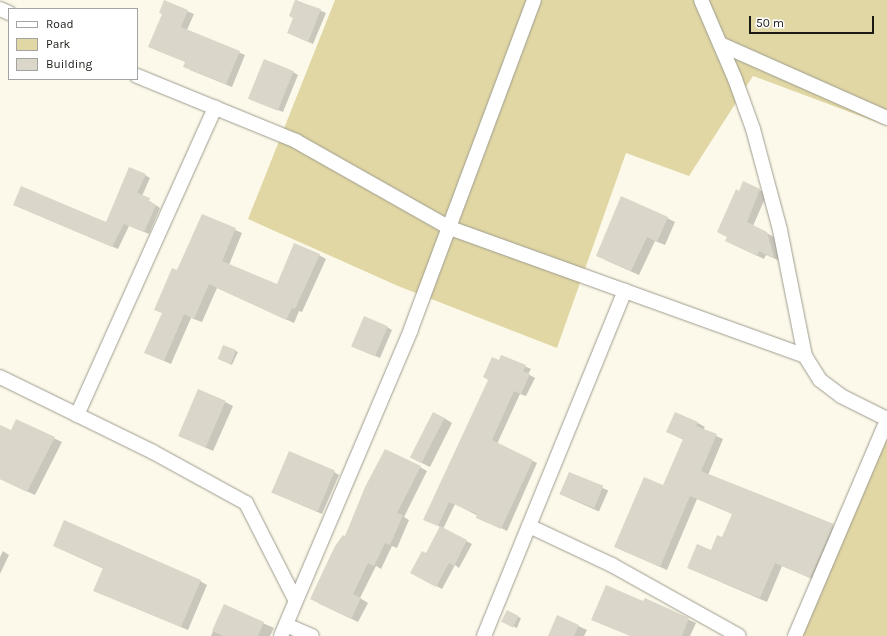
<!DOCTYPE html>
<style>
body{margin:0}
#map{position:relative;width:887px;height:636px;overflow:hidden;background:#fcf9eb;font-family:Karla,sans-serif}
div>[style]{position:absolute}
[style*='--x']{left:calc(var(--x)*1px);top:calc(var(--y)*1px);width:calc(var(--w)*1px);rotate:calc(var(--a)*1deg)}
.green>*{inset:0;background:#e1d7a4}
.shadow>*{inset:0;background:#0003;transform-origin:0 0}
.building>*{inset:0;background:#dad7ca;transform-origin:0 0}
.roads{filter:drop-shadow(0 0 1px #9e9c8f) drop-shadow(0 0 1px #9e9c8f)}
.minor>*{height:14px;margin:-7px;padding:0 7px;transform-origin:7px;border-radius:7px;background:#fff}
span{translate:-50% -50%;white-space:nowrap;text-align:center;line-height:1.15;-webkit-text-stroke:3.5px #fff;paint-order:stroke}
.legend{position:absolute;left:8px;top:8px;width:130px;height:72px;box-sizing:border-box;background:#fff;border:1px solid #a3a3a1;margin:0;padding:5px 7px;list-style:none;font-size:12px;color:#1a1914}
.legend li{display:flex;align-items:center;gap:8px;height:20px}
.legend b{width:20px;border:1px solid #a3a3a1}
.scale{position:absolute;left:749px;top:16px;width:125px;height:18px;box-sizing:border-box;border:2px solid #1a1914;border-top:0;padding-left:5px;font-size:12px;line-height:14px;white-space:nowrap;color:#1a1914;-webkit-text-stroke:3px #fff;paint-order:stroke}
</style>
<div id="map">
<div class="green">
<div style="clip-path:polygon(335px 0,887px 0,887px 126px,753px 76px,689px 176px,626px 153px,557px 348px,398px 286px,248px 219px)"></div>
<div style="clip-path:polygon(887px 434px,887px 636px,800px 636px)"></div>
</div>
<div class="shadow">
<div style="clip-path:polygon(296px 0,326px 13px,313px 44px,293px 35px,294px 18px,290px 15px)"></div>
<div style="clip-path:polygon(165px 2px,194px 14px,187px 30px,245px 55px,232px 87px,190px 70px,186px 62px,156px 50px)"></div>
<div style="clip-path:polygon(293px 72px,298px 75px,283px 112px,253px 100px)"></div>
<div style="clip-path:polygon(145px 175px,150px 178px,142px 196px,160px 208px,149px 234px,129px 226px,118px 249px,14px 205px,107px 223px)"></div>
<div style="clip-path:polygon(744px 182px,767px 194px,753px 226px,774px 237px,780px 261px,766px 255px,764px 259px,726px 241px)"></div>
<div style="clip-path:polygon(202px 215px,242px 233px,229px 265px,278px 285px,319px 255px,326px 259px,302px 312px,299px 311px,294px 323px,217px 288px,202px 322px,191px 318px,171px 364px,146px 353px,163px 313px,156px 309px,178px 272px)"></div>
<div style="clip-path:polygon(667px 218px,675px 222px,665px 245px,655px 241px,639px 275px,605px 260px)"></div>
<div style="clip-path:polygon(387px 327px,392px 330px,380px 358px,357px 348px)"></div>
<div style="clip-path:polygon(224px 346px,238px 352px,232px 365px,221px 360px)"></div>
<div style="clip-path:polygon(502px 356px,531px 369px,528px 374px,535px 378px,526px 396px,520px 394px,497px 444px,537px 463px,507px 531px,455px 504px,443px 529px,472px 544px,459px 568px,455px 565px,442px 589px,412px 573px,427px 554px,441px 527px,429px 522px)"></div>
<div style="clip-path:polygon(225px 402px,233px 406px,213px 451px,180px 436px)"></div>
<div style="clip-path:polygon(675px 413px,698px 423px,705px 427px,703px 430px,723px 439px,708px 475px,840px 529px,817px 581px,782px 566px,767px 602px,695px 571px,723px 539px,733px 514px,697px 499px,667px 570px,622px 550px,664px 487px,684px 440px,667px 432px)"></div>
<div style="clip-path:polygon(444px 418px,452px 423px,430px 467px,420px 462px)"></div>
<div style="clip-path:polygon(17px 421px,62px 442px,35px 495px,0 479px,0 426px,12px 431px)"></div>
<div style="clip-path:polygon(420px 467px,427px 471px,404px 517px,409px 520px,397px 548px,392px 546px,381px 569px,376px 566px,360px 598px,368px 603px,358px 622px,318px 603px,345px 537px)"></div>
<div style="clip-path:polygon(334px 472px,339px 475px,322px 514px,271px 492px)"></div>
<div style="left:569px;top:473px;width:43px;height:23px;rotate:24deg"></div>
<div style="clip-path:polygon(54px 546px,200px 581px,207px 585px,188px 630px,102px 594px,104px 569px)"></div>
<div style="clip-path:polygon(3px 551px,9px 555px,0 574px,0 557px)"></div>
<div style="clip-path:polygon(645px 600px,696px 623px,690px 636px,630px 636px)"></div>
<div style="clip-path:polygon(224px 606px,274px 628px,270px 636px,211px 636px)"></div>
<div style="clip-path:polygon(507px 612px,521px 618px,517px 628px,505px 623px)"></div>
<div style="clip-path:polygon(557px 616px,587px 630px,584px 636px,549px 636px)"></div>
</div>
<div class="building">
<div style="clip-path:polygon(164px 0,188px 10px,181px 27px,240px 51px,226px 84px,183px 67px,185px 62px,148px 47px,162px 14px,159px 13px)"></div>
<div style="clip-path:polygon(295px 0,321px 9px,308px 42px,287px 33px,293px 18px,289px 16px)"></div>
<div style="left:264px;top:59px;width:32px;height:43px;rotate:22deg"></div>
<div style="clip-path:polygon(129px 167px,146px 174px,137px 193px,150px 198px,149px 201px,156px 205px,144px 232px,124px 224px,112px 247px,13px 205px,21px 186px,106px 222px)"></div>
<div style="clip-path:polygon(743px 181px,760px 189px,747px 222px,767px 232px,774px 258px,759px 251px,757px 256px,725px 241px,727px 237px,717px 232px,736px 189px,739px 191px)"></div>
<div style="clip-path:polygon(621px 196px,668px 217px,657px 242px,647px 237px,631px 271px,596px 256px)"></div>
<div style="clip-path:polygon(202px 214px,236px 228px,222px 261px,277px 284px,294px 243px,320px 254px,295px 309px,292px 308px,286px 320px,209px 284px,194px 319px,184px 314px,164px 361px,144px 353px,162px 313px,154px 310px,172px 268px,177px 270px)"></div>
<div style="left:364px;top:316px;width:26px;height:33px;rotate:23deg"></div>
<div style="left:223px;top:345px;width:14px;height:15px;rotate:21deg"></div>
<div style="clip-path:polygon(501px 355px,526px 365px,523px 371px,530px 374px,521px 394px,514px 391px,492px 440px,533px 460px,501px 529px,476px 518px,477px 514px,449px 502px,438px 526px,423px 520px,488px 380px,483px 377px,492px 357px,499px 360px)"></div>
<div style="left:198px;top:389px;width:30px;height:51px;rotate:23deg"></div>
<div style="left:433px;top:412px;width:13px;height:51px;rotate:27deg"></div>
<div style="clip-path:polygon(675px 412px,698px 422px,696px 426px,717px 434px,701px 471px,834px 524px,810px 578px,775px 563px,760px 598px,687px 568px,697px 544px,711px 550px,717px 535px,722px 537px,732px 514px,690px 496px,660px 567px,614px 547px,644px 477px,663px 485px,683px 439px,666px 432px)"></div>
<div style="clip-path:polygon(16px 419px,55px 437px,27px 492px,0 479px,0 425px,11px 430px)"></div>
<div style="clip-path:polygon(385px 449px,421px 466px,397px 513px,403px 515px,390px 545px,385px 543px,374px 566px,368px 563px,353px 594px,361px 598px,351px 619px,310px 599px,335px 546px,343px 535px,345px 536px,365px 487px)"></div>
<div style="left:289px;top:451px;width:50px;height:45px;rotate:23deg"></div>
<div style="left:569px;top:472px;width:37px;height:24px;rotate:22deg"></div>
<div style="clip-path:polygon(64px 520px,201px 580px,181px 627px,93px 591px,103px 568px,53px 546px)"></div>
<div style="clip-path:polygon(440px 526px,467px 540px,454px 566px,449px 563px,436px 587px,410px 573px,422px 551px,426px 553px)"></div>
<div style="clip-path:polygon(606px 585px,643px 601px,645px 598px,689px 618px,682px 636px,630px 636px,591px 620px)"></div>
<div style="clip-path:polygon(224px 604px,264px 622px,258px 636px,223px 636px,212px 631px)"></div>
<div style="left:507px;top:610px;width:13px;height:13px;rotate:27deg"></div>
<div style="clip-path:polygon(557px 615px,579px 625px,574px 636px,548px 636px)"></div>
</div>
<div class="roads">
<div class="minor">
<div style="--x:701;--y:0;--w:86;--a:66.7"></div>
<div style="--x:735;--y:79;--w:53;--a:70.2"></div>
<div style="--x:753;--y:129;--w:105;--a:75"></div>
<div style="--x:780;--y:230;--w:128;--a:78.8"></div>
<div style="--x:805;--y:356;--w:28;--a:58"></div>
<div style="--x:820;--y:380;--w:26;--a:37"></div>
<div style="--x:841;--y:396;--w:51;--a:26.6"></div>
<div style="--x:0;--y:9;--w:10;--a:24"></div>
<div style="--x:720;--y:44;--w:183;--a:23.9"></div>
<div style="--x:137;--y:76;--w:172;--a:22.2"></div>
<div style="--x:296;--y:141;--w:177;--a:29.5"></div>
<div style="--x:450;--y:228;--w:377;--a:19.8"></div>
<div style="--x:0;--y:377;--w:170;--a:26.1"></div>
<div style="--x:153;--y:452;--w:106;--a:28.7"></div>
<div style="--x:246;--y:503;--w:108;--a:63"></div>
<div style="--x:77;--y:415;--w:337;--a:-65.8"></div>
<div style="--x:529;--y:526;--w:92;--a:25.2"></div>
<div style="--x:612;--y:565;--w:145;--a:29.2"></div>
<div style="--x:286;--y:625;--w:28;--a:23"></div>
<div style="--x:281;--y:636;--w:333;--a:-67"></div>
<div style="--x:411;--y:329;--w:351;--a:-69.5"></div>
<div style="--x:484;--y:636;--w:373;--a:-67.8"></div>
<div style="--x:795;--y:636;--w:235;--a:-66.9"></div>
</div>
</div>
<ul class="legend">
<li><b style="height:5px;background:#fff"></b>Road</li>
<li><b style="height:11px;background:#e1d7a4"></b>Park</li>
<li><b style="height:11px;background:#dad7ca"></b>Building</li>
</ul>
<div class="scale">50 m</div>
</div>
